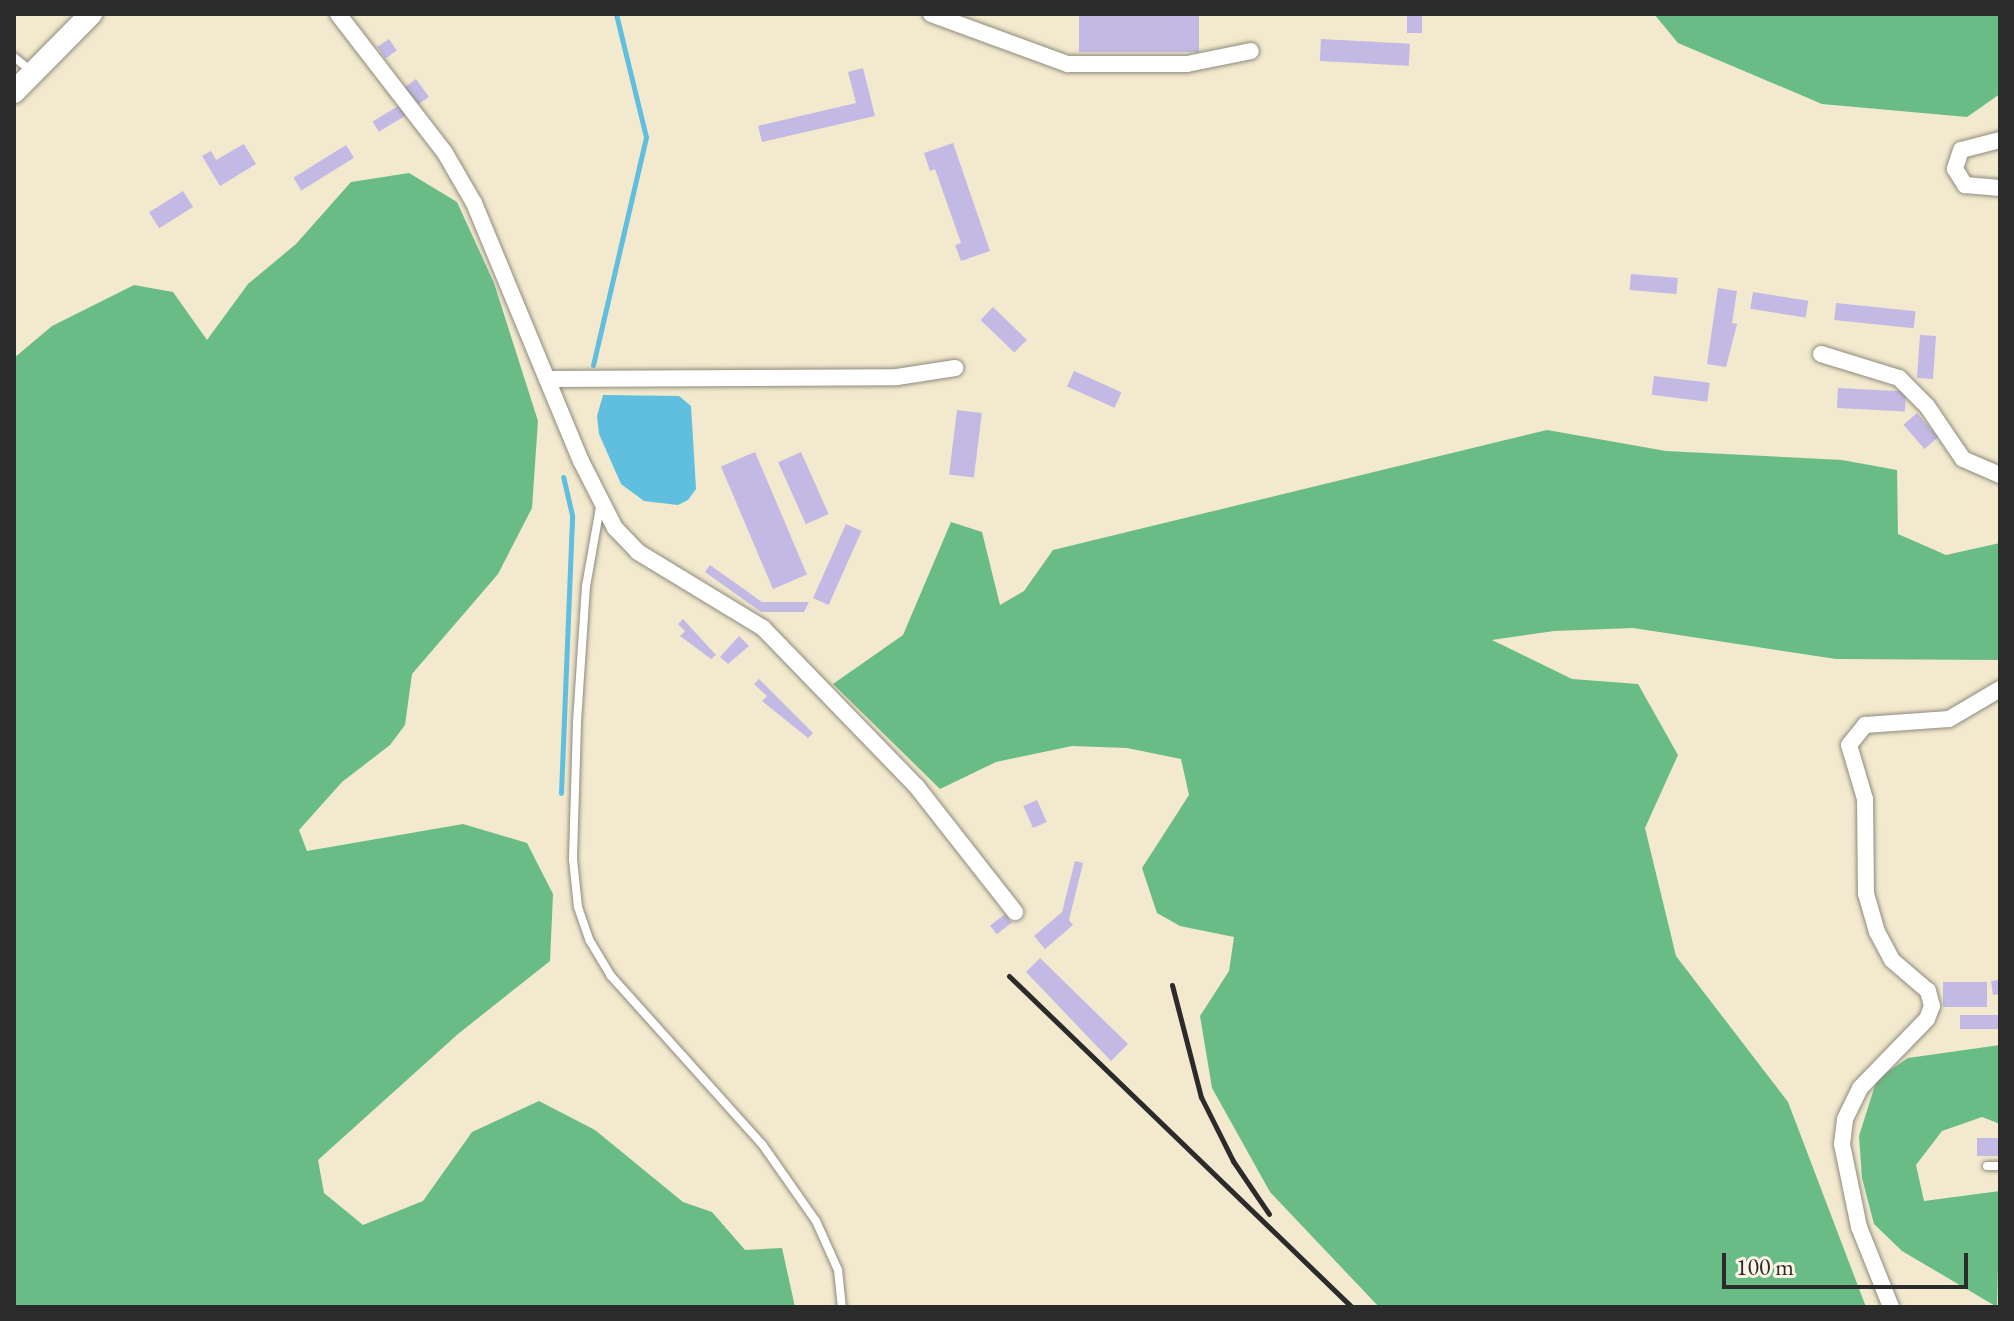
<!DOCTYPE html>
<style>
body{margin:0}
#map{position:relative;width:2014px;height:1321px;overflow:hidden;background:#f2e9ce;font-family:"EB Garamond",serif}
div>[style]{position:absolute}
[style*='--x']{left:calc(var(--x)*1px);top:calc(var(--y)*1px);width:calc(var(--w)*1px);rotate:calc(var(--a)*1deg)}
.forest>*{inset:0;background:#6abc87}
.water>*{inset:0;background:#60bede}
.stream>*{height:5px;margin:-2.5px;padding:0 2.5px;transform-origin:2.5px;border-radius:2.5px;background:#60bede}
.building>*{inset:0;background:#c2bae5;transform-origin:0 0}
.roads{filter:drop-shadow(0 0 2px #8e8a7c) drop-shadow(0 0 2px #8e8a7c)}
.lane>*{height:8px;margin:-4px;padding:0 4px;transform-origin:4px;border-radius:4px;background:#fff}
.street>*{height:16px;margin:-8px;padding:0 8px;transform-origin:8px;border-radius:8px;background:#fff}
.secondary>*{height:22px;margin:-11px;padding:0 11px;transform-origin:11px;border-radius:11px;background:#fff}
.rail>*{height:5px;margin:-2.5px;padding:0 2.5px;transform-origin:2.5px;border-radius:2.5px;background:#2b2b2b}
span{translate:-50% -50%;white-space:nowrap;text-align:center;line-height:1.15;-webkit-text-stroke:7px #fcf5e5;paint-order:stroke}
.frame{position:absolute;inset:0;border:16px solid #2b2b2b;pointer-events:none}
.scale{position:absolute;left:1722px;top:1253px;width:246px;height:36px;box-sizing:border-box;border:4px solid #2b2b2b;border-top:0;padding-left:10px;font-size:24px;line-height:28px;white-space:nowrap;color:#2b2b2b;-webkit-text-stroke:6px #fcf5e5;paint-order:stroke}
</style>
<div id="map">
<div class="forest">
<div style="clip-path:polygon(1654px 14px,2000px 14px,2000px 94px,1967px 117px,1822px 104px,1678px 43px)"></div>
<div style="clip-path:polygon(409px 173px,457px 202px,494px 283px,538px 421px,532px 508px,498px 574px,412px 674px,405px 725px,390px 745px,342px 782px,299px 830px,307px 851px,463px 824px,527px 843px,553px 894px,550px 961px,458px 1034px,318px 1160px,324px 1193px,363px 1225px,423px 1201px,472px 1132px,539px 1101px,595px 1130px,683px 1202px,712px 1212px,745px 1250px,782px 1248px,795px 1307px,14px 1307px,14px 358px,52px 326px,134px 285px,173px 292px,207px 340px,248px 284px,296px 244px,351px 182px)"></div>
<div style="clip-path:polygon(1547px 430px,1666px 451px,1842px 460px,1897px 470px,1898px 534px,1946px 555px,2000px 543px,1998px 660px,1836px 659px,1633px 628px,1554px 631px,1492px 640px,1572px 679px,1638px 684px,1678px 755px,1645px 828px,1676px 956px,1788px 1102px,1866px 1307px,1379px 1307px,1270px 1192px,1212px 1088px,1200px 1016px,1229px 971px,1234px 937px,1180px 926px,1157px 913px,1142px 868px,1189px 795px,1181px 759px,1127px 748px,1072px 746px,996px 762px,940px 789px,833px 684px,903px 635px,951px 522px,982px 532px,1000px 605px,1024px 591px,1053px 550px)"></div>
<div style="clip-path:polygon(2000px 1045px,2000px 1124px,1982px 1117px,1942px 1131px,1916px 1165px,1924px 1201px,2000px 1191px,1997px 1307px,1902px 1251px,1874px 1224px,1862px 1178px,1859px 1136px,1877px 1079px,1908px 1058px)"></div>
</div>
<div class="water">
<div style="clip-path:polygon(603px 395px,679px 396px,691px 406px,696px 489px,688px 500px,678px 505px,644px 501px,621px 484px,599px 434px,597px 416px)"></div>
</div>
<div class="stream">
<div style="--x:593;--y:365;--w:234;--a:-76.9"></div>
<div style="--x:646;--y:137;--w:127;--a:-103.7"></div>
<div style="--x:561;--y:793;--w:278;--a:-87.7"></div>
<div style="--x:572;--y:515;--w:39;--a:-103"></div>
</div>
<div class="building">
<div style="left:1079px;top:14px;width:120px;height:38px"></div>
<div style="left:1407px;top:14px;width:15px;height:19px"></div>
<div style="left:389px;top:39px;width:14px;height:14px;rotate:56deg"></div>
<div style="left:1321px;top:39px;width:89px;height:22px;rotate:3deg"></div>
<div style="clip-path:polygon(863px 68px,875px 116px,762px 142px,758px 126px,856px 103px,848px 72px)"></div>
<div style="left:416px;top:79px;width:22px;height:16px;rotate:54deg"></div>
<div style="left:400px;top:105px;width:12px;height:32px;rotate:59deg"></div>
<div style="clip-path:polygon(953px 143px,990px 251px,961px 261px,955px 245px,961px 243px,935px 169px,930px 171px,924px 153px)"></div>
<div style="clip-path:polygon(244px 144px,256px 164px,220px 186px,202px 156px,211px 151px,216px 160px)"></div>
<div style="left:346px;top:145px;width:15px;height:62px;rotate:58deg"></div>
<div style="left:183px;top:191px;width:19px;height:40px;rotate:58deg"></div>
<div style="left:1631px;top:274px;width:47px;height:16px;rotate:5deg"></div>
<div style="clip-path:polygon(1718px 288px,1737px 291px,1732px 323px,1737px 324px,1726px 367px,1707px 364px)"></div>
<div style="left:1753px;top:292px;width:56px;height:17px;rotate:9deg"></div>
<div style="left:1836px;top:303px;width:80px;height:17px;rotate:6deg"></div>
<div style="left:993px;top:307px;width:47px;height:18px;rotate:44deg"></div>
<div style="left:1920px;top:335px;width:16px;height:43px;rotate:4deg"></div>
<div style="left:1074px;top:371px;width:52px;height:17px;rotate:24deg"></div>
<div style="left:1654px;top:376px;width:56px;height:19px;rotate:7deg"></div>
<div style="left:1838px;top:388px;width:68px;height:20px;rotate:3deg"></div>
<div style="left:957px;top:410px;width:25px;height:65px;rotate:7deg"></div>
<div style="left:1917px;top:413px;width:32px;height:18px;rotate:49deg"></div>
<div style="left:755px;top:452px;width:133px;height:37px;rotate:67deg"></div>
<div style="left:801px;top:452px;width:68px;height:25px;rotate:66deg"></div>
<div style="left:846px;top:524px;width:17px;height:81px;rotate:24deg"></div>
<div style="clip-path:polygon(710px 565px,762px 602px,809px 602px,804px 612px,761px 612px,705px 572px)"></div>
<div style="clip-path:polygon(683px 619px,716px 655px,711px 659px,680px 636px,685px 631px,678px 624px)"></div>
<div style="clip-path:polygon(739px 636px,749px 646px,728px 664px,720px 657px)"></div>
<div style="clip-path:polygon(759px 679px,813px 733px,808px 738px,762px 701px,767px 696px,754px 684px)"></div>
<div style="left:1037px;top:800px;width:24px;height:15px;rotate:66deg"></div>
<div style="clip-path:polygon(1075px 861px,1083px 863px,1069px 920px,1073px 925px,1045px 949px,1034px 936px,1062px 912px)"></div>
<div style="left:1005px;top:914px;width:11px;height:19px;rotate:52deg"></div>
<div style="clip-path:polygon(1040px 958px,1128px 1044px,1111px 1061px,1026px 972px)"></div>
<div style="clip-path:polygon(2000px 980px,2000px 994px,1993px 995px,1991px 981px)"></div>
<div style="left:1943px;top:982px;width:44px;height:25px"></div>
<div style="left:1999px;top:1015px;width:14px;height:39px;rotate:90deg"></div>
<div style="left:2000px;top:1138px;width:18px;height:23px;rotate:90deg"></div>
</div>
<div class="roads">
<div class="lane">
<div style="--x:14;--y:57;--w:22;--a:39"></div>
<div style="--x:600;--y:507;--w:80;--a:100"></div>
<div style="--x:586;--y:586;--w:137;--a:93.8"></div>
<div style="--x:577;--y:723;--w:136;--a:91.7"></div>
<div style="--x:573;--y:859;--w:48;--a:84.1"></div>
<div style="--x:578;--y:907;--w:36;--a:71"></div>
<div style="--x:590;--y:941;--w:41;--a:59"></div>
<div style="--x:611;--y:976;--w:226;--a:48.1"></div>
<div style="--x:762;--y:1144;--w:94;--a:55"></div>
<div style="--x:816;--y:1221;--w:54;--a:65.8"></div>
<div style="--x:838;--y:1270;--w:37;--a:84"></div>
<div style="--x:1987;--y:1166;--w:13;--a:0"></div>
</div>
<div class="street">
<div style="--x:338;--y:14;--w:175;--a:52.4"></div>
<div style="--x:445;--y:153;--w:58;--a:59.9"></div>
<div style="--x:474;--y:203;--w:279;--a:67.5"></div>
<div style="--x:581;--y:461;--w:75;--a:63.1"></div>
<div style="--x:615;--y:528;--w:33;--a:46"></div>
<div style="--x:638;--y:552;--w:146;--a:31.3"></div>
<div style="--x:763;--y:628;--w:221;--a:45.9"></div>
<div style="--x:917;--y:787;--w:159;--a:51.9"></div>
<div style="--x:931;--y:14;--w:146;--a:20.1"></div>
<div style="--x:1068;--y:64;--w:119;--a:0"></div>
<div style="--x:1187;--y:64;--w:65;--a:-11.5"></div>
<div style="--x:2000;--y:140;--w:40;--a:165.6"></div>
<div style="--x:1961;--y:150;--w:20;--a:108"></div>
<div style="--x:1955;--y:169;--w:19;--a:58"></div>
<div style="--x:1965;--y:185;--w:35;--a:5"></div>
<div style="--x:1821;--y:354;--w:82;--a:17.1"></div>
<div style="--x:1899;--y:378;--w:40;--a:45"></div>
<div style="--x:1927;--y:406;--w:64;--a:55.8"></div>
<div style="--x:1963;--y:459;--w:40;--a:23.4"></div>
<div style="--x:547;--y:379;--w:350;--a:-0.3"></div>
<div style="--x:897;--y:377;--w:59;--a:-8.8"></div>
<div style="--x:1891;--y:1307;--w:86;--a:-111.8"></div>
<div style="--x:1859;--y:1227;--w:85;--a:-101.6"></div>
<div style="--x:1842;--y:1144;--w:25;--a:-83"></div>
<div style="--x:1845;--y:1119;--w:34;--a:-64"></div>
<div style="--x:1860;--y:1088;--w:96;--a:-45.8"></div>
<div style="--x:1927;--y:1019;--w:14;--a:-69"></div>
<div style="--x:1932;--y:1006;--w:16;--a:-105"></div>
<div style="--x:1928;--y:991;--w:48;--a:-139.3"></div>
<div style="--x:1892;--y:960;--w:32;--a:-118"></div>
<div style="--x:1877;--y:932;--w:40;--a:-106"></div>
<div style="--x:1866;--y:894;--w:95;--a:-90.6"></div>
<div style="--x:1865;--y:799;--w:56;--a:-106.5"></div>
<div style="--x:1849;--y:745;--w:26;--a:-51"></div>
<div style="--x:1865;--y:725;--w:84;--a:-4.1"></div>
<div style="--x:1949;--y:719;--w:59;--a:-30.5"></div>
</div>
<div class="secondary">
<div style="--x:14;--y:92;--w:110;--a:-45.4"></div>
</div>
</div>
<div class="rail">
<div style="--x:1009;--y:976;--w:477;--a:44"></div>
<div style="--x:1172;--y:985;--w:116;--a:75.5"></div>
<div style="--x:1201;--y:1097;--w:72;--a:63.4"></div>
<div style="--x:1233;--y:1161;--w:64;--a:55.8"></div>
</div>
<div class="frame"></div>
<div class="scale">100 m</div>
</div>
